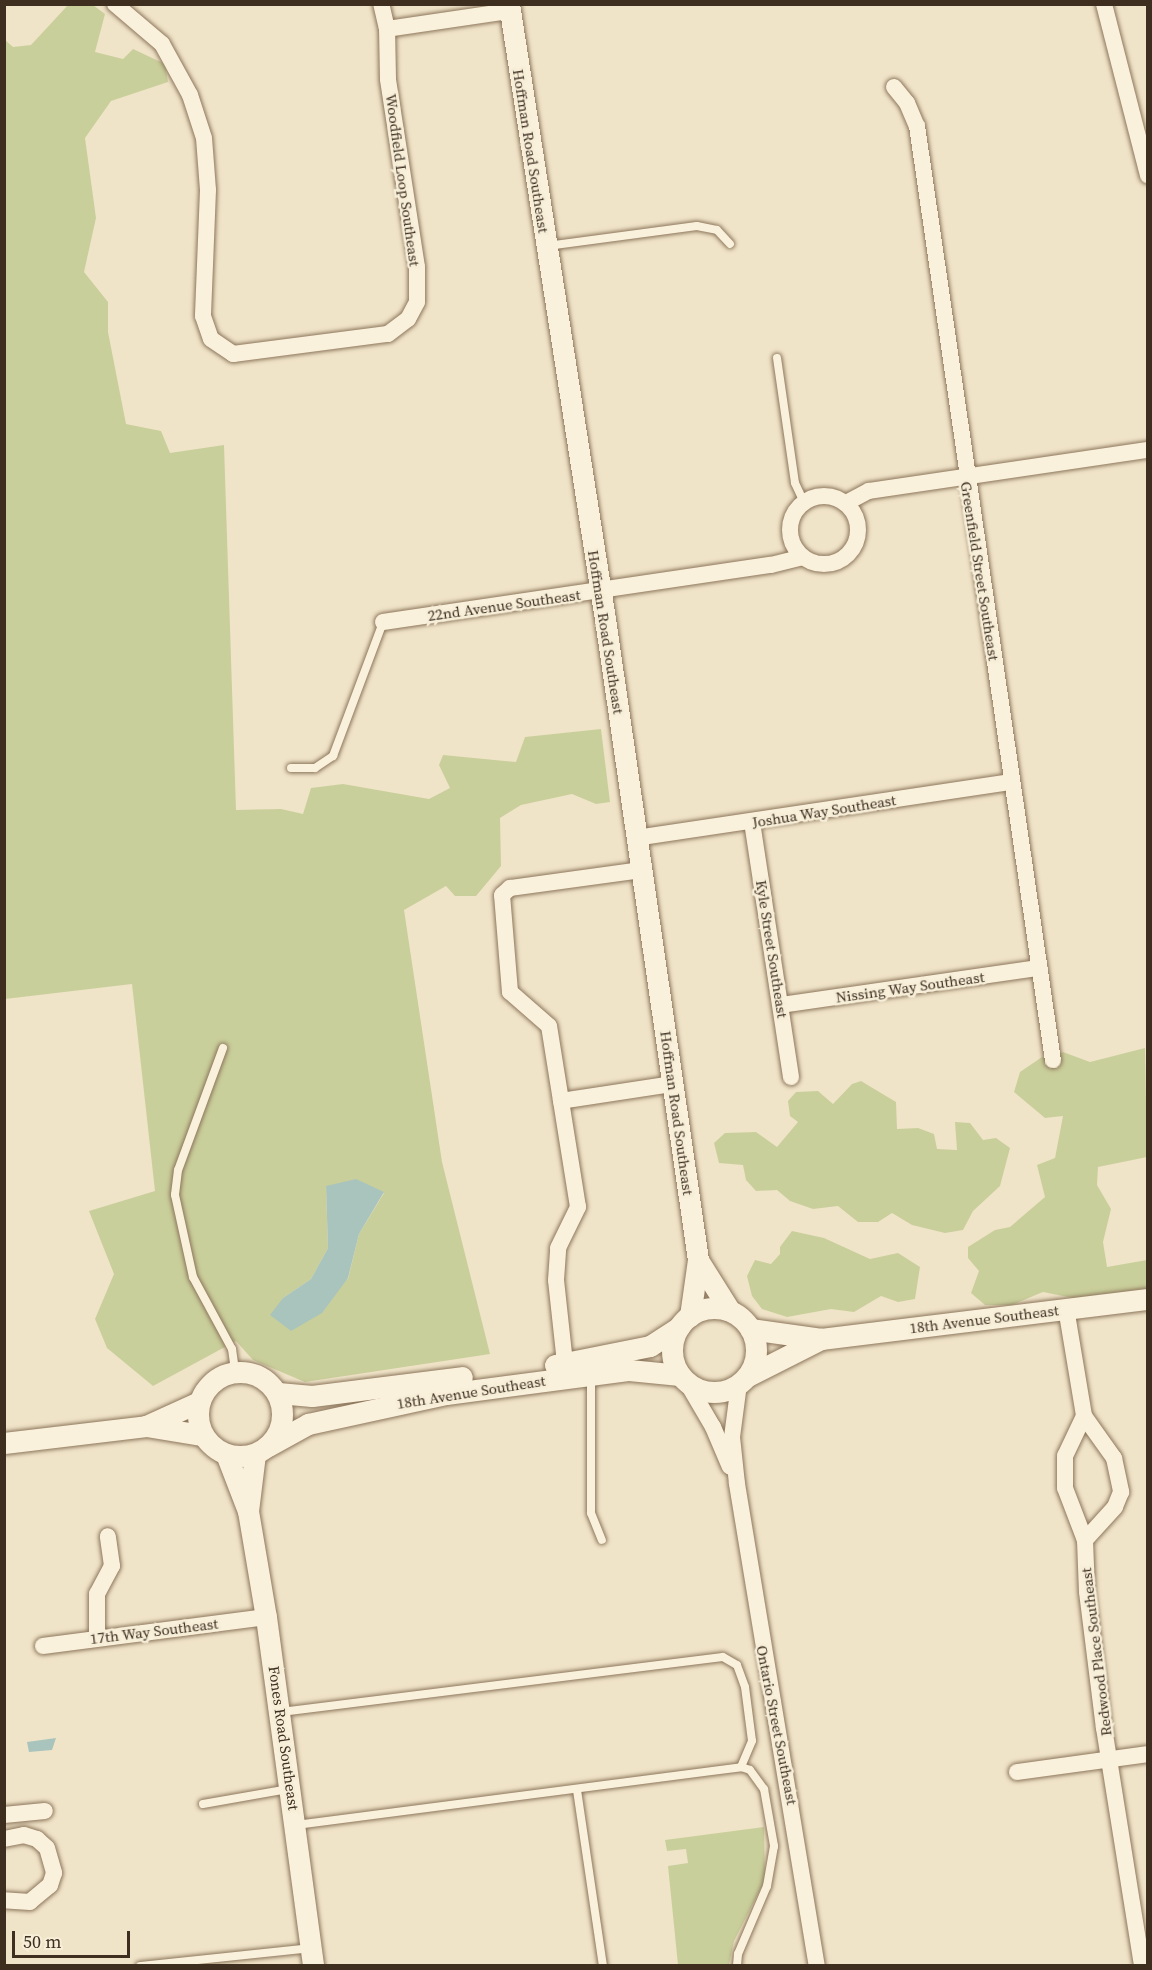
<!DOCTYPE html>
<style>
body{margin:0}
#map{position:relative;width:1152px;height:1970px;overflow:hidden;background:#f0e4c8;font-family:"Source Serif 4",serif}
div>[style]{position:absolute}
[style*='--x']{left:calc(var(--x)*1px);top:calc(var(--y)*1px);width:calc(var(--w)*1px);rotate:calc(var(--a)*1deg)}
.green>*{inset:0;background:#c9cf9b}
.water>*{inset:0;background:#a9c4bc}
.roads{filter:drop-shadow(0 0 2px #8d765c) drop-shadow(0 0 2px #8d765c)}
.service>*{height:8px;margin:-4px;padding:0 4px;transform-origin:4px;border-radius:4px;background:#faf1dc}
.minor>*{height:16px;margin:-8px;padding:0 8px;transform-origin:8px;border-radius:8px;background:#faf1dc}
.minor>.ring{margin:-8px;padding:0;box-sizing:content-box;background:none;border:16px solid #faf1dc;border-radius:50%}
.tertiary>*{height:21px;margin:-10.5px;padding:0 10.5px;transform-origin:10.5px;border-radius:10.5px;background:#faf1dc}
.tertiary>.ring{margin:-10.5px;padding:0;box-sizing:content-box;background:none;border:21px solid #faf1dc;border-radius:50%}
span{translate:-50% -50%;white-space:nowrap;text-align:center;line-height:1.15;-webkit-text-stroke:5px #f7eed8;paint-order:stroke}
.street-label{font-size:15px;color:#3d2e20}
.frame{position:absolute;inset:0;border:6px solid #3d2e20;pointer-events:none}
.scale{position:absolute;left:12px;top:1931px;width:118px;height:27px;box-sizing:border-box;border:3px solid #3d2e20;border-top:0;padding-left:8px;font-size:18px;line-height:21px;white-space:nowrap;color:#3d2e20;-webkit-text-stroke:4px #f7eed8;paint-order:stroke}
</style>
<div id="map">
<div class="green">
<div style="clip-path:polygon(evenodd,68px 5px,93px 5px,105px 14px,95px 52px,123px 59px,133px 49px,165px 64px,168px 82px,111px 101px,85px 138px,96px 218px,84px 272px,108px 302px,108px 332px,126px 424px,161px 431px,170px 453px,224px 445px,236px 810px,281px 809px,303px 814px,311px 788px,343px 784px,429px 799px,450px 788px,439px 765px,443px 755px,516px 762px,525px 737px,601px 729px,610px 802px,596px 804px,572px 794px,521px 805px,500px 818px,501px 866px,476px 896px,455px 896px,446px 886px,404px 910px,442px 1162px,490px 1354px,305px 1382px,253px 1360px,236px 1341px,153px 1386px,107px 1348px,95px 1319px,114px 1274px,89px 1211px,155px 1191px,132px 984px,5px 999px,4px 39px,13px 47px,31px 45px,68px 5px,326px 1186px,384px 1193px,359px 1234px,348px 1279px,283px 1298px,311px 1279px,328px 1248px,326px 1186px)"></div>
<div style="clip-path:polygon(1145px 1048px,1147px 1157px,1098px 1167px,1097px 1185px,1111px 1209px,1103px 1242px,1107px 1267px,1147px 1260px,1147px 1299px,1133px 1302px,1101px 1294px,1078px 1299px,1043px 1292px,1012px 1305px,985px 1305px,971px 1293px,979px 1271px,968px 1258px,968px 1247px,995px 1230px,1010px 1227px,1045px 1197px,1037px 1165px,1055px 1158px,1063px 1116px,1045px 1118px,1014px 1092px,1020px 1072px,1042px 1057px,1049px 1059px,1063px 1052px,1090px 1062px)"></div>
<div style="clip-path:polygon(861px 1081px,896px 1102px,897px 1129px,918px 1128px,934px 1134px,937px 1149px,957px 1150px,955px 1122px,970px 1123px,983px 1140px,996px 1138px,1010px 1148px,1000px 1186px,973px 1211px,963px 1230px,945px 1233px,912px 1225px,892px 1213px,878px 1222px,858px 1222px,838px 1206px,813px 1209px,790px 1201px,777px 1190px,756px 1191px,746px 1180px,743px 1165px,719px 1163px,714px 1143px,725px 1133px,756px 1132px,777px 1147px,798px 1122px,790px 1116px,788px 1101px,796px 1092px,818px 1091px,833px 1104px,852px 1084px)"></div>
<div style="clip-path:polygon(792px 1231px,824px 1238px,870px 1259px,898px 1253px,920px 1267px,915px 1299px,898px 1302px,881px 1296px,854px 1312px,831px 1309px,787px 1317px,762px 1309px,752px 1296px,747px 1276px,755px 1260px,771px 1264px,780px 1254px,780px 1247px)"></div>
<div style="clip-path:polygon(764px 1827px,765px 1880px,734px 1941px,729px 1965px,678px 1965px,668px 1866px,688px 1863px,686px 1849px,667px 1851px,665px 1840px)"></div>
</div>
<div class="water">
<div style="clip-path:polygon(356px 1179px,384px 1192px,359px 1234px,348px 1278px,322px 1313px,291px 1331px,270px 1315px,283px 1298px,311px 1279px,328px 1248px,326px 1186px)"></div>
<div style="clip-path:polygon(56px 1738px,52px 1750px,29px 1752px,27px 1742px)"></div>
</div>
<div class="roads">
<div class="service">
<div style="--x:547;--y:246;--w:151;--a:-7.6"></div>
<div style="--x:697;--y:226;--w:20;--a:11"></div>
<div style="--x:717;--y:230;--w:19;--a:47"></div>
<div style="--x:777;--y:358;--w:126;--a:81.8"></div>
<div style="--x:795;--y:483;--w:21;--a:65"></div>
<div style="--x:291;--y:768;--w:24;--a:0"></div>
<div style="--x:315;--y:768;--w:22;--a:-34"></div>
<div style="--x:333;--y:756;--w:143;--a:-69.5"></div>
<div style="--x:223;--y:1048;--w:130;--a:110.2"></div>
<div style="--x:178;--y:1170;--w:25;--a:97"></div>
<div style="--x:175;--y:1195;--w:84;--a:77.6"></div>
<div style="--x:193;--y:1277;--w:82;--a:61.6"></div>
<div style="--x:232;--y:1349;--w:22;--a:82"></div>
<div style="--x:591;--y:1374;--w:139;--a:90"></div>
<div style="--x:591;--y:1513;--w:29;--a:68"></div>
<div style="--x:281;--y:1712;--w:445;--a:-7.1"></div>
<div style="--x:723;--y:1657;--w:16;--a:30"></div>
<div style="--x:737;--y:1665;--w:23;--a:70"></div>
<div style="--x:745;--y:1687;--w:54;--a:82.6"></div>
<div style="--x:752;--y:1741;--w:28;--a:113"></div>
<div style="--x:577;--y:1790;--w:178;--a:81.6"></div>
<div style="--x:203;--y:1804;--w:86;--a:-10"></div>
<div style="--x:296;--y:1825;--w:449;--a:-7.4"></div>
<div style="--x:741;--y:1767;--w:9;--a:18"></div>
<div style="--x:750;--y:1770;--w:24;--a:54"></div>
<div style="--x:764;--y:1789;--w:58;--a:80"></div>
<div style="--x:774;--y:1846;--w:41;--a:99.9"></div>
<div style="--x:767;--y:1886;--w:74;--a:113.1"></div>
<div style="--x:738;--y:1954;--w:12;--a:95"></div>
<div style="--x:140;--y:1966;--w:171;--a:-6"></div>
</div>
<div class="minor">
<div style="--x:115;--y:4;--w:62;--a:40.4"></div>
<div style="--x:162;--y:44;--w:58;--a:61.2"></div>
<div style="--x:190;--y:95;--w:45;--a:72"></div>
<div style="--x:204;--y:138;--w:52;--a:85.6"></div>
<div style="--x:208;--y:190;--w:126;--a:92.3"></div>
<div style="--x:203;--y:316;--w:24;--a:71"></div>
<div style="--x:211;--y:339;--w:27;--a:34"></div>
<div style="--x:233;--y:354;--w:156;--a:-7.4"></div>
<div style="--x:388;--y:334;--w:25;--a:-37"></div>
<div style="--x:408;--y:319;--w:19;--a:-62"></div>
<div style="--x:417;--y:302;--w:35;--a:-90"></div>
<div style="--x:417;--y:267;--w:190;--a:-98.8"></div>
<div style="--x:388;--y:79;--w:50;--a:-91.1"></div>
<div style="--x:387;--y:29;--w:26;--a:-103"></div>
<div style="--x:1104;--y:4;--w:177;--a:75.6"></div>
<div style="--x:387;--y:29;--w:123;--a:-8.4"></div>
<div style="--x:894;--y:87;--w:21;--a:51"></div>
<div style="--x:907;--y:103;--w:25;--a:67"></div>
<div style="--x:917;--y:126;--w:944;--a:81.72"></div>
<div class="ring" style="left:790px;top:496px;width:52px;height:52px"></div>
<div style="--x:846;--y:503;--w:26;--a:-28"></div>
<div style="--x:869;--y:491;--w:282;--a:-8.4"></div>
<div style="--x:383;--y:622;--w:392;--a:-8.4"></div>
<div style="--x:771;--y:565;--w:32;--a:-14"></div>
<div style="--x:752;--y:822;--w:258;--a:81.3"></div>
<div style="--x:636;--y:838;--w:380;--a:-8.5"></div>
<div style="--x:781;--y:1005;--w:261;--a:-8.2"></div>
<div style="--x:561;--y:1101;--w:112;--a:-8.7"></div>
<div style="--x:1066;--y:1308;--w:109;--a:80.5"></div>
<div style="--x:1084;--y:1416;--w:44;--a:115.4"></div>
<div style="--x:1065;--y:1456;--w:32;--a:90"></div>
<div style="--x:1065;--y:1488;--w:56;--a:69"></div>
<div style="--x:1085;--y:1540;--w:52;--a:87.8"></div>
<div style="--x:1087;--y:1592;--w:137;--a:82.9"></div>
<div style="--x:1104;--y:1728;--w:241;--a:80.9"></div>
<div style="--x:565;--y:1363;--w:83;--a:-96.2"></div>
<div style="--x:556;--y:1280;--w:32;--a:-86"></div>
<div style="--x:558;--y:1248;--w:46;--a:-64"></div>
<div style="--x:578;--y:1207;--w:183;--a:-99.1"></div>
<div style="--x:549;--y:1026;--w:52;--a:-138.9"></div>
<div style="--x:510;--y:992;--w:97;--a:-94.7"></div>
<div style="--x:502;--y:895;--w:11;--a:-41"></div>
<div style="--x:510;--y:888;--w:132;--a:-7.8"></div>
<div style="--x:686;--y:1381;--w:53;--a:59.6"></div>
<div style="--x:713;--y:1427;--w:43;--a:67"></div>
<div style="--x:739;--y:1384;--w:53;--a:97.5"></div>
<div style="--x:732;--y:1437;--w:47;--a:83.9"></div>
<div style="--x:737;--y:1484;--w:489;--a:80.6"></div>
<div style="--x:1084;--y:1416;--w:52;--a:54.5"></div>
<div style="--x:1114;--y:1458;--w:35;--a:78"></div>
<div style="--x:1121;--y:1492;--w:16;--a:112"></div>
<div style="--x:1115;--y:1507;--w:45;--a:132.3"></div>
<div style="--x:97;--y:1638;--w:44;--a:-90"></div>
<div style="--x:97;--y:1594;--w:32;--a:-62"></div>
<div style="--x:112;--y:1566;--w:30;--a:-98"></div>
<div style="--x:43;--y:1646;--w:225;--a:-7.4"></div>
<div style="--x:1017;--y:1772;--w:132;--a:-7.8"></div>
<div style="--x:4;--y:1815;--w:41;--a:-5.6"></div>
<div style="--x:4;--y:1839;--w:20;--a:-11"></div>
<div style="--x:24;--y:1835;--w:14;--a:17"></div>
<div style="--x:37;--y:1839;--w:13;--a:42"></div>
<div style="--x:47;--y:1848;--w:26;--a:74"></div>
<div style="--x:54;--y:1873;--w:13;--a:108"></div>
<div style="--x:50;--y:1885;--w:26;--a:140"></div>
<div style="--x:30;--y:1902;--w:26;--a:-176"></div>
</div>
<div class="tertiary">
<div style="--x:509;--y:4;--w:622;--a:81.13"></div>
<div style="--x:605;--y:619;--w:648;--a:81.74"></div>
<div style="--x:698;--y:1260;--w:60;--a:57.9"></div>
<div class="ring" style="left:672px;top:1308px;width:63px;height:63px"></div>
<div style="--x:690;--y:1316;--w:57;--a:-81.9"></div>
<div style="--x:750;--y:1329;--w:72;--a:8"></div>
<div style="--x:555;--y:1365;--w:97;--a:-11.3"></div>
<div style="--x:650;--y:1346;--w:35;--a:-33"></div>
<div class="ring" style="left:198px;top:1372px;width:63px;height:63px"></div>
<div style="--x:748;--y:1376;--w:82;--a:-26.9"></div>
<div style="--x:821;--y:1339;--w:329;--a:-7"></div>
<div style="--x:278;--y:1393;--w:34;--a:5"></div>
<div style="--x:312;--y:1396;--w:151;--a:-7.2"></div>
<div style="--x:146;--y:1426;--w:57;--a:9.1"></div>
<div style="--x:4;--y:1443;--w:143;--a:-6.8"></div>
<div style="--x:146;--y:1426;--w:58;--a:-24.4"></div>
<div style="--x:268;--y:1446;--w:46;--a:-28.8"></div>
<div style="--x:308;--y:1424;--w:141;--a:-12.3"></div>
<div style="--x:446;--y:1394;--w:185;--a:-7.5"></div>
<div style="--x:629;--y:1370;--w:51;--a:5.6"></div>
<div style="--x:226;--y:1454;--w:61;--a:68.9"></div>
<div style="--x:248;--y:1511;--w:108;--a:80.4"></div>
<div style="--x:266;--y:1617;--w:352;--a:82.3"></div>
<div style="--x:248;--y:1511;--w:57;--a:-83"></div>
</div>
</div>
<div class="street-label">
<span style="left:531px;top:151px;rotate:81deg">Hoffman Road Southeast</span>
<span style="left:403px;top:180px;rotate:82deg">Woodfield Loop Southeast</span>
<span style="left:980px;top:571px;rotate:81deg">Greenfield Street Southeast</span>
<span style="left:504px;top:605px;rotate:-8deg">22nd Avenue Southeast</span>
<span style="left:606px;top:632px;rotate:81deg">Hoffman Road Southeast</span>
<span style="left:824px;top:811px;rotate:-9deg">Joshua Way Southeast</span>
<span style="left:772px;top:949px;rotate:81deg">Kyle Street Southeast</span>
<span style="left:910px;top:987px;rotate:-8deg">Nissing Way Southeast</span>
<span style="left:677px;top:1113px;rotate:82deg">Hoffman Road Southeast</span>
<span style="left:984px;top:1319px;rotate:-7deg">18th Avenue Southeast</span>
<span style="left:471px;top:1392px;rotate:-9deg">18th Avenue Southeast</span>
<span style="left:154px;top:1631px;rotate:-7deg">17th Way Southeast</span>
<span style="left:1096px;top:1652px;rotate:-97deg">Redwood Place Southeast</span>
<span style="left:777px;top:1725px;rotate:79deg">Ontario Street Southeast</span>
<span style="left:284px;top:1738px;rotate:82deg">Fones Road Southeast</span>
</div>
<div class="frame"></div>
<div class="scale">50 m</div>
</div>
